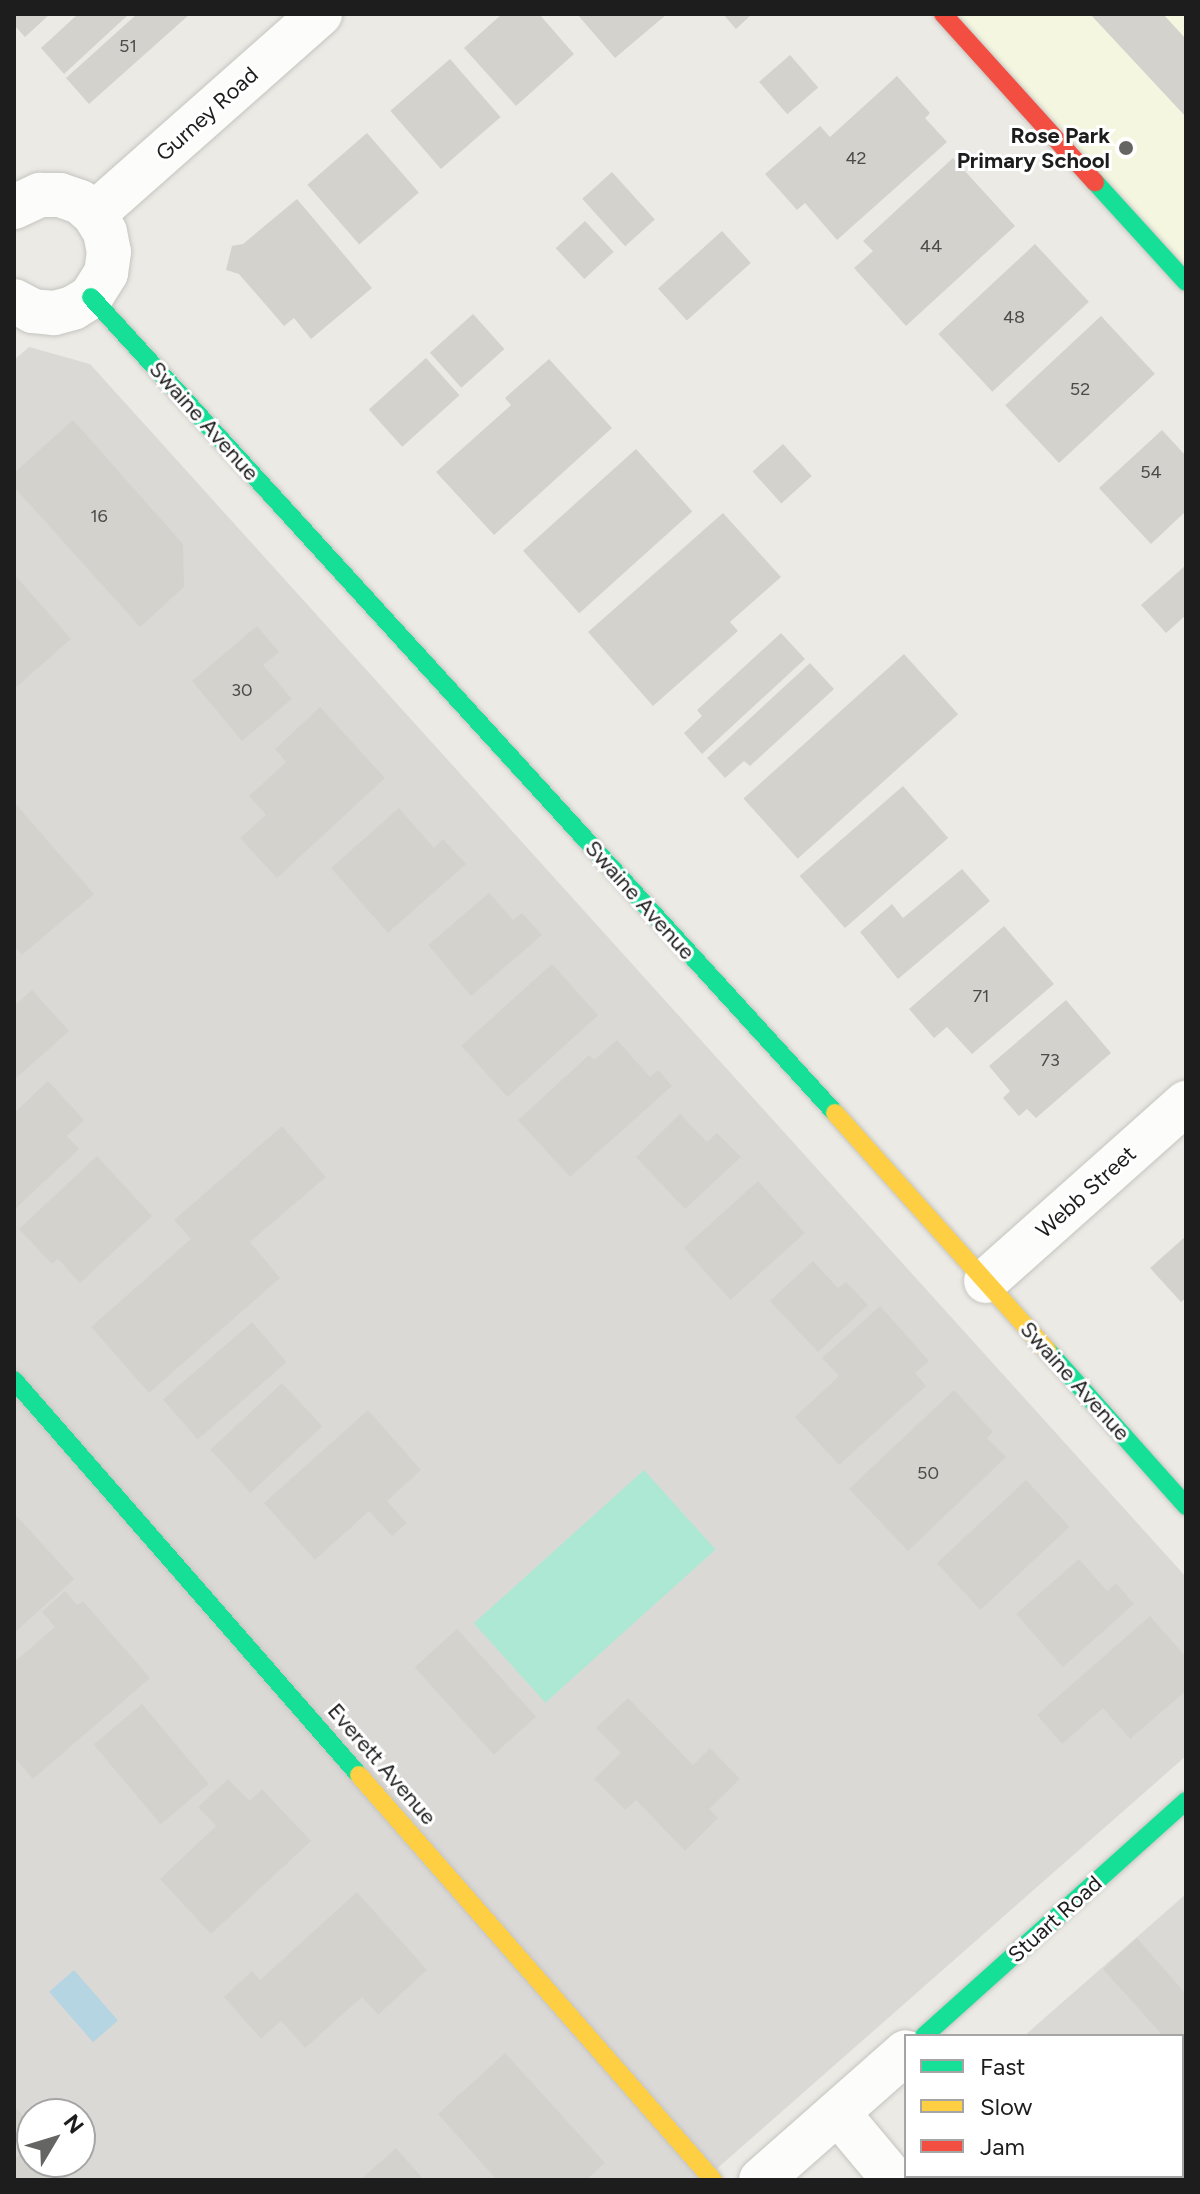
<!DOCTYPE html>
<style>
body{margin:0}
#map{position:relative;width:1200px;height:2194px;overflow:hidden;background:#eceae4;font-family:Figtree,sans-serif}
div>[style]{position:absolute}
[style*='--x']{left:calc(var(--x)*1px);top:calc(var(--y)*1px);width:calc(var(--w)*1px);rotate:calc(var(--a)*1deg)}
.residential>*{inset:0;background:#dbd9d6}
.education>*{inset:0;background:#f5f6df}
.pitch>*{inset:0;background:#ace8d4;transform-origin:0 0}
.water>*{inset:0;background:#b5d5e3;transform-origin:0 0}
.building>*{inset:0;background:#d4d2cd;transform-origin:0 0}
.roads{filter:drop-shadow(0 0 2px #c4c4c1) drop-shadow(0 0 2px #c4c4c1)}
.street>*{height:44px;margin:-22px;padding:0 22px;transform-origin:22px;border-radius:22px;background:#fcfcfb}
.fast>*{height:18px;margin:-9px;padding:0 9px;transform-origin:9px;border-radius:9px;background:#16e098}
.slow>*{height:18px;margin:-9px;padding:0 9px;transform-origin:9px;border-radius:9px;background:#ffcf43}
.jam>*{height:18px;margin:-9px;padding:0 9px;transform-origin:9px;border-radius:9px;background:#f24e42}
.dots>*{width:22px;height:22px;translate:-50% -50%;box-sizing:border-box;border:4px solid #fff;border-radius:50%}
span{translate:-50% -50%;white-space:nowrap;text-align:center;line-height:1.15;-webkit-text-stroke:6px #fff;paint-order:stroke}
.number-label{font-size:18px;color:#4c4b4a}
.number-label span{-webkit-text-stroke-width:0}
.street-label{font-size:22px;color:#1d1d1d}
.poi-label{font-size:22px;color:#1d1d1d;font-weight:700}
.right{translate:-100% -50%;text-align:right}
.frame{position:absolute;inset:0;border:16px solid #1d1d1d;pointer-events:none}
.legend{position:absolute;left:904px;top:2034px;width:280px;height:144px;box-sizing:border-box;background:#fff;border:2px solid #a5a5a5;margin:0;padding:10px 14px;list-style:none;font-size:24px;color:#1d1d1d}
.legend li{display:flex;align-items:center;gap:16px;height:40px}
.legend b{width:40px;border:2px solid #a5a5a5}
.north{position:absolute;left:16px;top:2098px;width:80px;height:80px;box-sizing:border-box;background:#fff;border:2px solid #a5a5a5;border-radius:50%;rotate:52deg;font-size:22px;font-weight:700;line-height:32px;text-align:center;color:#1d1d1d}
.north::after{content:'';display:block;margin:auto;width:28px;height:36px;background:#656563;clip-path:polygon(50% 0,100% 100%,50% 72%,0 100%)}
</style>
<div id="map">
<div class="residential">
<div style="clip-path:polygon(evenodd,29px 347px,90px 364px,1186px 1577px,1186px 1756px,704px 2180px,14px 2180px,14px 360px,29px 347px,32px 2114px,80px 2114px,80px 2162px,32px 2162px,32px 2114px)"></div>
<div style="clip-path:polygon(1186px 1894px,1186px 2180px,950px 2180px,947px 2176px,1182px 2176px,1182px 2036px,1024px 2036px)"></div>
</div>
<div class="education">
<div style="clip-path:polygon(944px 14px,1186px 14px,1186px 281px)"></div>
</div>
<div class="pitch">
<div style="left:644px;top:1470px;width:107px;height:229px;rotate:48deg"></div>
</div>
<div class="water">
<div style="left:74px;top:1970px;width:67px;height:33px;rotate:49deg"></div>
</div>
<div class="building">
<div style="clip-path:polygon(14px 14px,50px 14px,25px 37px,14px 25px)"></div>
<div style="clip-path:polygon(78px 14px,129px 14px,64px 74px,41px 48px)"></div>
<div style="clip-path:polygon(137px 14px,190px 14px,89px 104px,66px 78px)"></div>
<div style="clip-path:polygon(502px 14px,539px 14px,574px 54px,516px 106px,464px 48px)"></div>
<div style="clip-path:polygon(577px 14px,667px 14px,615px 58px)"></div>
<div style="clip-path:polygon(723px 14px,752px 14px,736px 29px)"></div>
<div style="clip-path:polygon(1090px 14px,1163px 14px,1186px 39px,1186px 117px)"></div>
<div style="left:790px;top:55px;width:43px;height:41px;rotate:49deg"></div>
<div style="left:450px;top:59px;width:77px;height:79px;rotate:49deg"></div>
<div style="clip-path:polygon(897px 76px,930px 113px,925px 118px,947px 142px,837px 240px,805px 203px,797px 210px,765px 174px,820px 126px,830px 137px)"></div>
<div style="left:367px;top:133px;width:79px;height:79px;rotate:49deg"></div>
<div style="clip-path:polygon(953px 158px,1015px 226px,906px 326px,854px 268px,873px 251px,863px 241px)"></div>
<div style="left:612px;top:172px;width:64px;height:40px;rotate:48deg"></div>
<div style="clip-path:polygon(297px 199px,372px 288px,311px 339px,294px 318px,284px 326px,239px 274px,226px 270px,232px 246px,243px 244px)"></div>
<div style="left:585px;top:221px;width:42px;height:40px;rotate:47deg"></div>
<div style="left:722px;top:231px;width:43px;height:86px;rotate:48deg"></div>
<div style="left:1035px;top:244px;width:79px;height:132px;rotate:47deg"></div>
<div style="left:473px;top:314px;width:47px;height:58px;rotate:48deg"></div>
<div style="left:1101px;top:316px;width:79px;height:131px;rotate:47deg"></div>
<div style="left:426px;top:358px;width:50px;height:77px;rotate:48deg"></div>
<div style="clip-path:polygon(549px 359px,612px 428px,494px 535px,436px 472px,511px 405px,505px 398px)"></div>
<div style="clip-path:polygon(73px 420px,183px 544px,184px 587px,140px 627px,14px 487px,14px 473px)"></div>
<div style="clip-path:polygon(1162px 430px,1186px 456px,1186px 511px,1151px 544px,1099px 488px)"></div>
<div style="left:783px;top:444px;width:43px;height:41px;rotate:48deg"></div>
<div style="left:636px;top:449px;width:84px;height:152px;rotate:48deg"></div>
<div style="clip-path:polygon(723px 513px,781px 577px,730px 622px,738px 631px,653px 706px,588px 632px)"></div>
<div style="clip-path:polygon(1186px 565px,1186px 615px,1166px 633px,1141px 605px)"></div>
<div style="clip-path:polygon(14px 574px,71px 639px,14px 689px)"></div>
<div style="clip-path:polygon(257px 626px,279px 652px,263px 665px,292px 699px,242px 741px,192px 681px)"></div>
<div style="clip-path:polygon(781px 633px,805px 659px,702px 754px,684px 733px,702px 716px,697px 710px)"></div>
<div style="left:904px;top:654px;width:81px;height:216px;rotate:48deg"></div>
<div style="clip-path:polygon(810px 663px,834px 689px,750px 766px,744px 761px,725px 778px,707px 758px)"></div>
<div style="clip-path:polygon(320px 707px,385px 778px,277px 878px,240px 838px,266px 815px,249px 796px,286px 762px,275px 749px)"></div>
<div style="left:903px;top:786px;width:69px;height:137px;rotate:49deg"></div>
<div style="clip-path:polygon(14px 802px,94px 894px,22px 955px,14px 946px)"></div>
<div style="clip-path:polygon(399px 808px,434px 848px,443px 839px,466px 864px,388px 933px,331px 868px)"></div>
<div style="clip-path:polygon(962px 869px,990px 901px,898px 979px,860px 932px,892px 904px,903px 918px)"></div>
<div style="clip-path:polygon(489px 893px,513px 920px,522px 913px,542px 935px,471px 996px,428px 945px)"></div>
<div style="clip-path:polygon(1004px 926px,1054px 984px,972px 1054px,947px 1027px,934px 1038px,909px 1009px)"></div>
<div style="left:552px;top:964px;width:69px;height:122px;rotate:48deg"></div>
<div style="clip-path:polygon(32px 990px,69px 1031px,14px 1080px,14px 1006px)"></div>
<div style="clip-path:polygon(1066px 1000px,1111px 1053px,1036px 1118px,1027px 1109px,1019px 1116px,1003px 1098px,1010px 1091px,989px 1066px)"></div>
<div style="clip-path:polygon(617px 1040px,650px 1077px,658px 1070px,672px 1086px,570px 1177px,518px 1120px,589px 1055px,594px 1060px)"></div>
<div style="clip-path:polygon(48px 1081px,84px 1120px,67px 1136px,79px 1149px,14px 1210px,14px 1113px)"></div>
<div style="clip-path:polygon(680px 1114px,707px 1142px,717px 1133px,741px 1157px,685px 1209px,636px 1157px)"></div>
<div style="clip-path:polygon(282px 1126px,326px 1177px,250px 1242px,280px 1278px,149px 1393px,91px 1327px,191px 1239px,174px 1220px)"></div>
<div style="clip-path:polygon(97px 1156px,152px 1216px,80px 1283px,58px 1259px,52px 1264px,19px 1229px)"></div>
<div style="left:758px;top:1181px;width:70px;height:100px;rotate:48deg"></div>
<div style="clip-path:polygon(1186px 1236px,1186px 1298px,1181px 1302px,1150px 1268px)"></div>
<div style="clip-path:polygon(813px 1261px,838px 1288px,846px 1282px,868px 1305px,818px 1352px,770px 1301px)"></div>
<div style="clip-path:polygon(880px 1306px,929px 1361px,915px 1373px,926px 1386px,839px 1465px,795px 1417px,839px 1376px,822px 1358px)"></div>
<div style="left:252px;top:1322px;width:53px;height:118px;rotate:49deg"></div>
<div style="left:282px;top:1383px;width:59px;height:98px;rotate:47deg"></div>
<div style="clip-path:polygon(954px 1390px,993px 1432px,987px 1438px,1006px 1457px,908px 1551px,849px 1489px)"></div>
<div style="clip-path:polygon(368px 1410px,421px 1470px,387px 1501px,407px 1523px,392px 1536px,369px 1511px,315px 1560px,264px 1503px)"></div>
<div style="left:1026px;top:1480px;width:64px;height:122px;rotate:47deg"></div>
<div style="clip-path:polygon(14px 1513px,74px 1579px,14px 1633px)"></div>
<div style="clip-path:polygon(1079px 1559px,1107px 1591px,1116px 1583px,1134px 1604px,1063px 1667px,1016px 1614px)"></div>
<div style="clip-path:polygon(65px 1591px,77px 1605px,83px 1601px,150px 1678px,33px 1779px,14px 1757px,14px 1662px,55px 1627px,42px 1612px)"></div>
<div style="clip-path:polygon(1150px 1616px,1186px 1657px,1186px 1691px,1130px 1739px,1103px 1708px,1062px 1744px,1037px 1715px)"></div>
<div style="left:457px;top:1629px;width:118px;height:57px;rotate:48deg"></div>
<div style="clip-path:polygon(628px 1698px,693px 1765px,710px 1748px,740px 1779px,709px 1809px,718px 1818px,685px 1851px,636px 1800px,625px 1810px,594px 1779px,621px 1753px,596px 1728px)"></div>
<div style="left:142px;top:1704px;width:104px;height:63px;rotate:50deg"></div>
<div style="clip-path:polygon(228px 1779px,250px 1801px,262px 1789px,311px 1841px,211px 1934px,160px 1879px,216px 1826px,198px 1807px)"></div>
<div style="clip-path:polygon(357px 1892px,427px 1970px,378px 2015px,362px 1997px,305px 2048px,281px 2021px,261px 2039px,224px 1997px,252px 1971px,260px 1980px)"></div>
<div style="clip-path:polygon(1137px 1938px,1186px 1994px,1186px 2056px,1182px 2060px,1182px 2036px,1163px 2036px,1103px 1969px)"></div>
<div style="clip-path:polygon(505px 2053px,605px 2163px,586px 2180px,497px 2180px,438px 2114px)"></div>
<div style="clip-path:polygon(14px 2106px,31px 2124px,14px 2140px)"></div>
<div style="clip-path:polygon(32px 2143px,32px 2162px,53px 2162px,70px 2180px,14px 2180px,14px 2160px)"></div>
<div style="clip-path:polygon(396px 2148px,424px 2180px,360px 2180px)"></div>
<div style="clip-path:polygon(1182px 2156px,1186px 2156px,1186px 2180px,1063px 2180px,1068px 2176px,1182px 2176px)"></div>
<div style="clip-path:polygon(1004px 2176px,1030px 2176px,1025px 2180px,1008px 2180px)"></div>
</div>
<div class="roads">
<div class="street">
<div style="--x:14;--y:207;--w:29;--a:-25"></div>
<div style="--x:40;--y:195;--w:20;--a:0"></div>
<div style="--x:60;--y:195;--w:21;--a:19"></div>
<div style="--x:80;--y:202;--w:18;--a:41"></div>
<div style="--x:94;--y:214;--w:21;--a:59"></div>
<div style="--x:105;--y:232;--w:20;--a:79"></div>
<div style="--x:109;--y:252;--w:21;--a:98"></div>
<div style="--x:106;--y:273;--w:28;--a:122"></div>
<div style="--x:91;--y:297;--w:21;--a:149"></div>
<div style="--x:73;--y:308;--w:20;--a:165"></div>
<div style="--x:54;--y:313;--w:21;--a:-175"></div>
<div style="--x:33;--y:311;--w:21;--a:-152"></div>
<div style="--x:94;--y:214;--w:302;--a:-41.5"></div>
<div style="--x:986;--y:1281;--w:268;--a:-41.7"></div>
<div style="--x:838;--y:2113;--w:87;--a:50.1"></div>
<div style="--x:761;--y:2180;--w:193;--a:-41.4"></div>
</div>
<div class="fast">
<div style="--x:1095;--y:182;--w:135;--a:47.7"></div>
<div style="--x:91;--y:297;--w:1104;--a:47.64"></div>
<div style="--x:1048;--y:1351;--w:208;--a:48.3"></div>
<div style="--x:14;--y:1380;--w:524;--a:48.87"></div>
<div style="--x:924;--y:2036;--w:352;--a:-41.9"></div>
</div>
<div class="slow">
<div style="--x:835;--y:1113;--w:319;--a:48.2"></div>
<div style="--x:359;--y:1775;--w:538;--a:48.84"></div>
</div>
<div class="jam">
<div style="--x:943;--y:14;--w:227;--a:47.9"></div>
</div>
</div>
<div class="dots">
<div style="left:1126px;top:148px;background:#656563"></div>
</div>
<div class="number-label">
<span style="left:128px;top:46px">51</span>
<span style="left:856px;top:158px">42</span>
<span style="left:931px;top:246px">44</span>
<span style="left:1014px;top:317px">48</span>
<span style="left:1080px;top:389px">52</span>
<span style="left:1151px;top:472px">54</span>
<span style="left:99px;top:516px">16</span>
<span style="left:242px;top:690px">30</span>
<span style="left:981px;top:996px">71</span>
<span style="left:1050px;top:1060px">73</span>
<span style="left:928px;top:1473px">50</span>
</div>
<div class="street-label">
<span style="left:207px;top:114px;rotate:-42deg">Gurney Road</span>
<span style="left:204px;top:421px;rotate:48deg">Swaine Avenue</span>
<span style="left:640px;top:900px;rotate:48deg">Swaine Avenue</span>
<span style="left:1086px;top:1192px;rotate:-42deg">Webb Street</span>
<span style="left:1075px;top:1381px;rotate:48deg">Swaine Avenue</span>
<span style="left:382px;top:1764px;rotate:49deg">Everett Avenue</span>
<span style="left:1055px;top:1919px;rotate:-42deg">Stuart Road</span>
</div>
<div class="poi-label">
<span class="right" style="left:1110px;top:148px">Rose Park<br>Primary School</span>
</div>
<div class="frame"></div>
<ul class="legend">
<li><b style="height:10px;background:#16e098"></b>Fast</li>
<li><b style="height:10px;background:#ffcf43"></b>Slow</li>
<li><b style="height:10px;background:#f24e42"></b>Jam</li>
</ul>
<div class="north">N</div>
</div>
